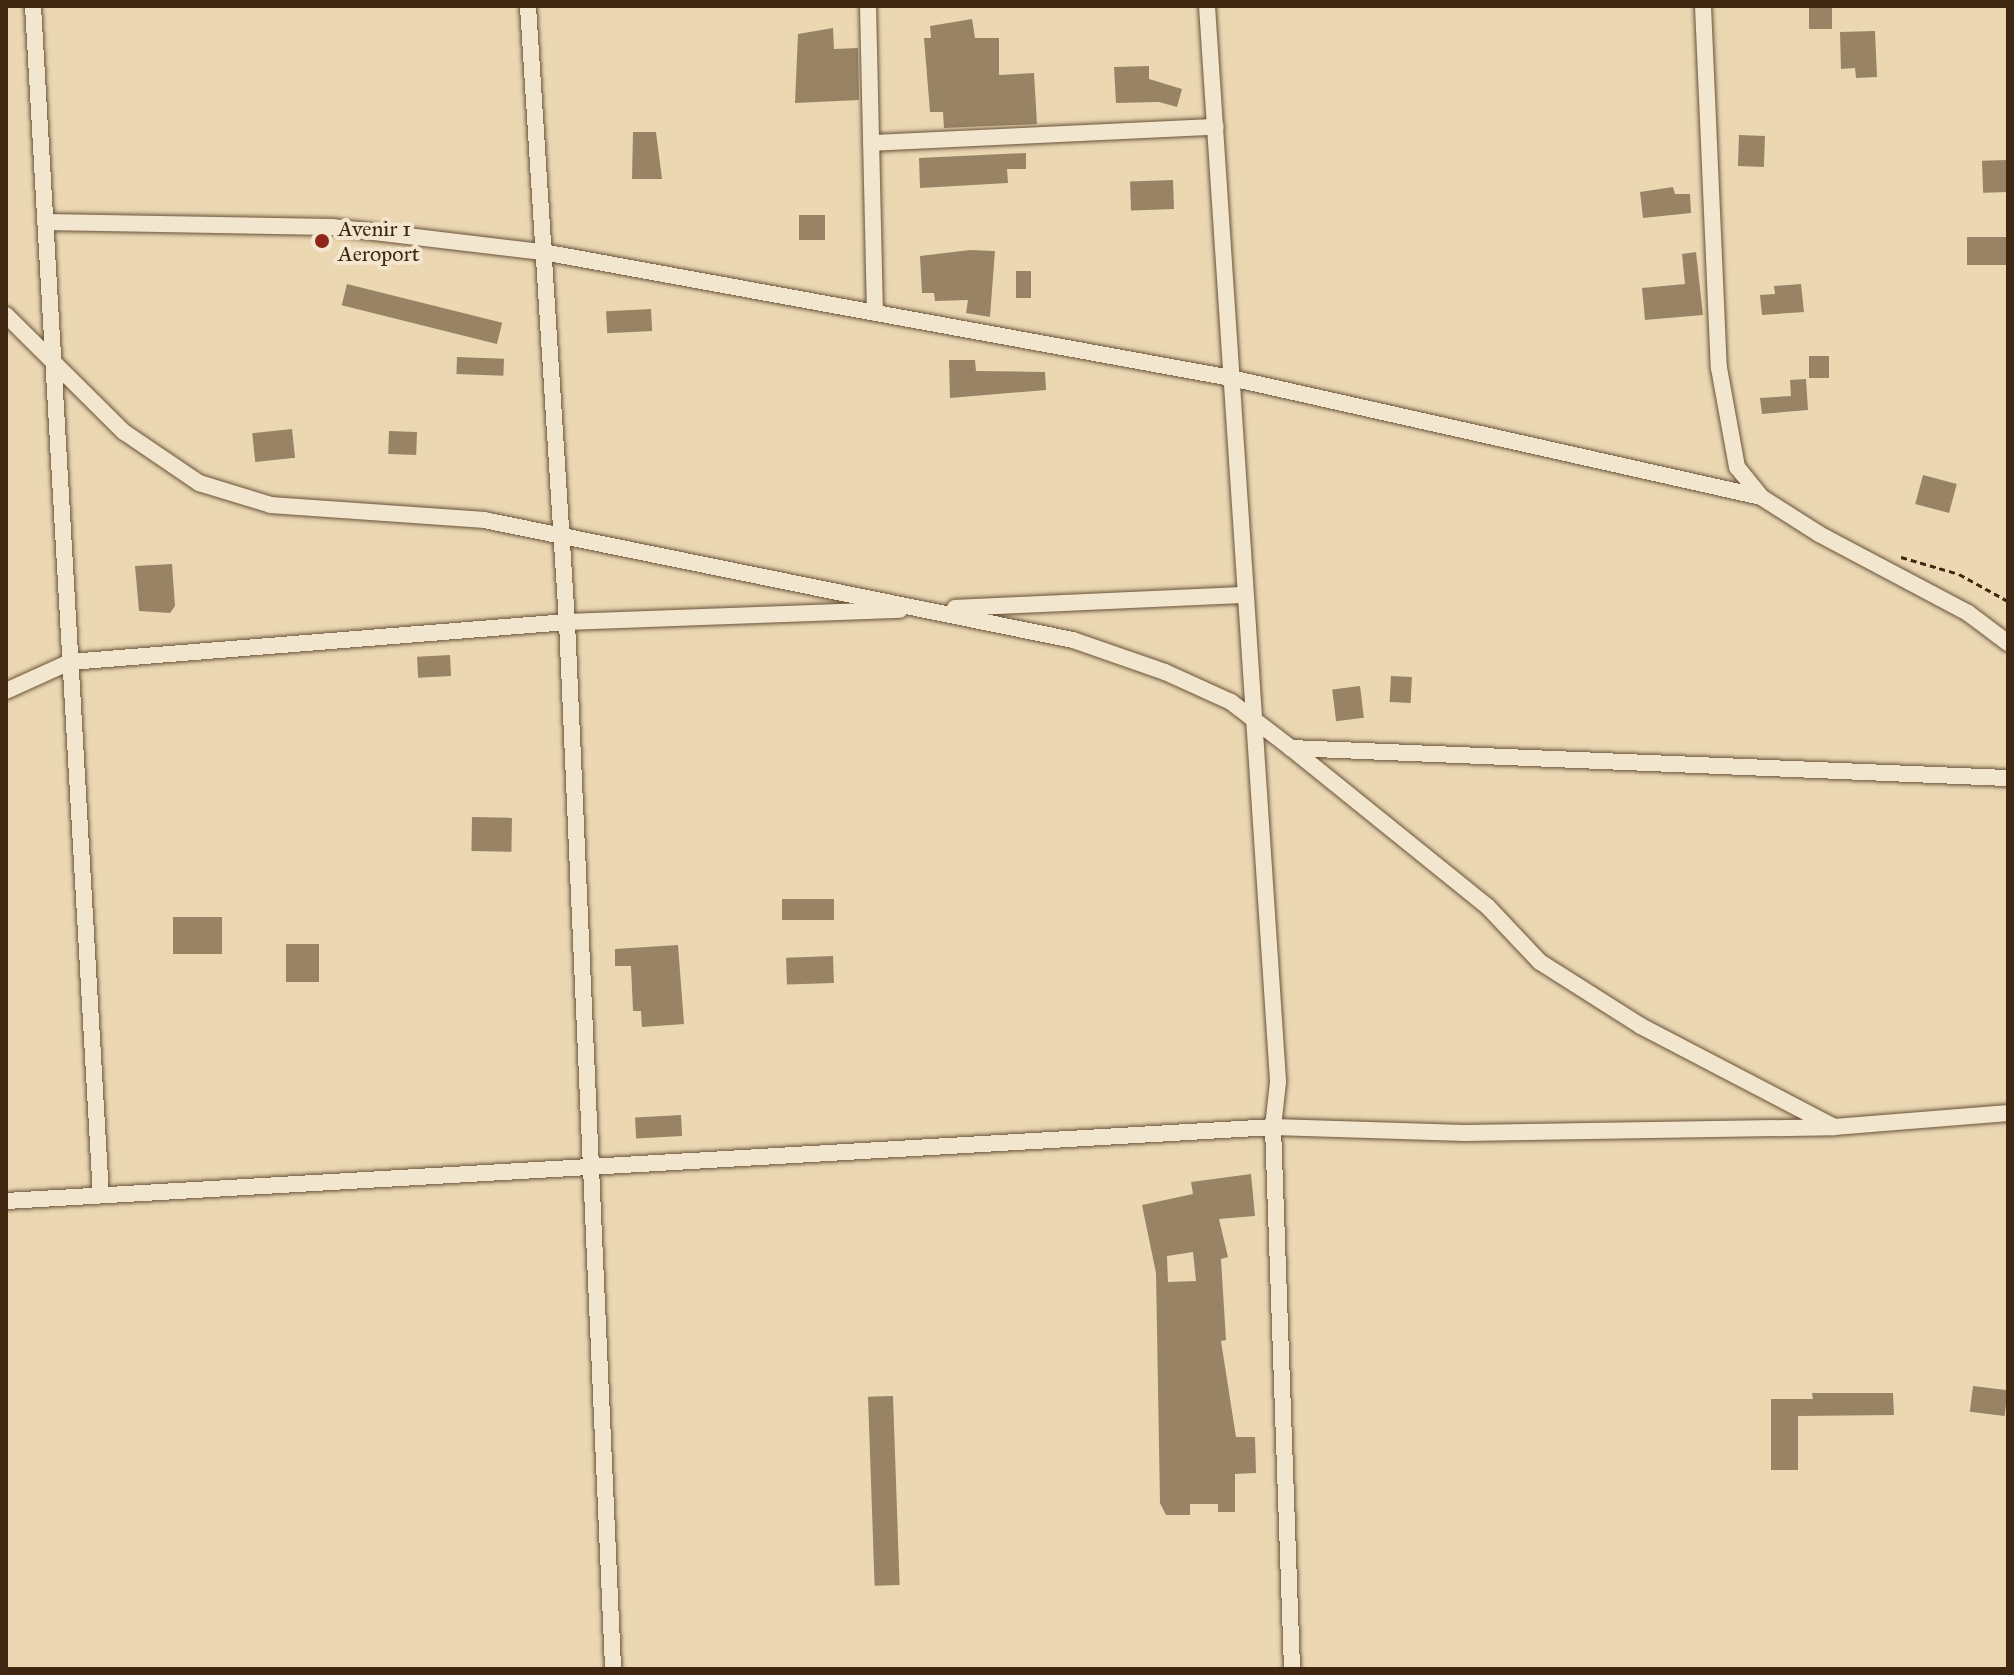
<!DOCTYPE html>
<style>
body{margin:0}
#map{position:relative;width:2014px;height:1675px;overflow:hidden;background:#ebd8b3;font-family:"IM FELL Great Primer",serif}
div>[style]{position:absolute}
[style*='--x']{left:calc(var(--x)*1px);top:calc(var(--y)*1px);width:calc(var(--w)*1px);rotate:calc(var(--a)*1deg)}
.building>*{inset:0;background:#988365;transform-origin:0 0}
.path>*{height:3px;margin-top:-1.5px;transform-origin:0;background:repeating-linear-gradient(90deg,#3e2610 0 6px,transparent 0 10px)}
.roads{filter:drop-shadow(0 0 2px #695239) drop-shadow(0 0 2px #695239)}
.minor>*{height:16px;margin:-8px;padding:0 8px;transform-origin:8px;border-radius:8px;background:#f2e6ce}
.dots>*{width:22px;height:22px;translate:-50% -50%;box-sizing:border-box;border:4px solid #f2e6ce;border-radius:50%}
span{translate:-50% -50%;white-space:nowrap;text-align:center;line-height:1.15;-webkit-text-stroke:8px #f2e6ce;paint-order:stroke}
.poi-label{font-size:22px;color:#3e2610}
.left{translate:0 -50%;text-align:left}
.frame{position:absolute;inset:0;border:8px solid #3e2610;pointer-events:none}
</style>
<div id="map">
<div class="building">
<div style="left:1809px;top:6px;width:23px;height:23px"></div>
<div style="clip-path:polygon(972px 19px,975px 38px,999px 38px,999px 75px,1034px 73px,1037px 124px,944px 128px,943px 112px,930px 112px,924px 38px,931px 38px,930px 26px)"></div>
<div style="clip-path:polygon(833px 28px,834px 49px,858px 48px,859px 100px,795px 103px,798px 34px)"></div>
<div style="clip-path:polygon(1875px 31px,1877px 77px,1856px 78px,1855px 68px,1841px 69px,1840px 32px)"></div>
<div style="clip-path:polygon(1149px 66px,1149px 79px,1182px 89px,1177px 107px,1159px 102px,1116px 103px,1114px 67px)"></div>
<div style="clip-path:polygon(633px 132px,656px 132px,662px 179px,632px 179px)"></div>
<div style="left:1739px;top:135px;width:26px;height:31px;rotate:2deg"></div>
<div style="clip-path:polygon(1026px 153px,1026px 169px,1007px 169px,1008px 183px,920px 188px,919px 158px)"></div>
<div style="left:2007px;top:160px;width:32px;height:25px;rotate:88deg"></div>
<div style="left:1173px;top:180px;width:29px;height:43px;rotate:88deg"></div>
<div style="clip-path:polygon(1673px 187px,1675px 194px,1690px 194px,1691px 213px,1643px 218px,1640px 192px)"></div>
<div style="left:799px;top:215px;width:26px;height:25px"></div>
<div style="left:2008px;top:237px;width:28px;height:41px;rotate:90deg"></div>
<div style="clip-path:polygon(970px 250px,995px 251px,990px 317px,966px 313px,968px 300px,935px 301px,934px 293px,922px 293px,920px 256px)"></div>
<div style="clip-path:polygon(1696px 252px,1703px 315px,1645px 320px,1642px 288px,1685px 284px,1682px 254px)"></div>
<div style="left:1016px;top:271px;width:15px;height:27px"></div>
<div style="left:347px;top:284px;width:160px;height:22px;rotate:14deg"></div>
<div style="clip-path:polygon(1801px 284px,1804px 312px,1762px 315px,1760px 295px,1775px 294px,1774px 286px)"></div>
<div style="left:651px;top:309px;width:22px;height:45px;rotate:87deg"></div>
<div style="left:1809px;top:356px;width:20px;height:22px"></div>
<div style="left:457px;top:357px;width:47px;height:17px;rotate:2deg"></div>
<div style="clip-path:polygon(949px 360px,975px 360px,976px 371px,1045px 372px,1046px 390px,950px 398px)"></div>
<div style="clip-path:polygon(1806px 379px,1808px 410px,1762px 414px,1760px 398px,1791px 396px,1790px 380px)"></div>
<div style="left:292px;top:429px;width:29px;height:40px;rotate:84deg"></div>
<div style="left:389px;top:431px;width:28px;height:23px;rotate:2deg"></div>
<div style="left:1923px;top:475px;width:35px;height:30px;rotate:15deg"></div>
<div style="clip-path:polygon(172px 564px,175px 606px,170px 613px,139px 611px,135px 566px)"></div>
<div style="left:450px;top:655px;width:21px;height:33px;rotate:87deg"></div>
<div style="left:1391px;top:676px;width:21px;height:26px;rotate:3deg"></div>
<div style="left:1360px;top:686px;width:32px;height:28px;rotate:83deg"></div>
<div style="left:472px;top:817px;width:40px;height:34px;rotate:1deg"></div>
<div style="left:834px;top:899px;width:21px;height:52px;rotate:90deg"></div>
<div style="left:222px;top:917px;width:37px;height:49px;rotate:90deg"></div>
<div style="left:286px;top:944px;width:33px;height:38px"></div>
<div style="clip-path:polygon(678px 945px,684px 1024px,642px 1027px,641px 1011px,633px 1011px,631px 966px,615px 966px,615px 949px)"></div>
<div style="left:833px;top:956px;width:27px;height:47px;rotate:88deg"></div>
<div style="left:681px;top:1115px;width:21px;height:46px;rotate:87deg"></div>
<div style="clip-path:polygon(evenodd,1251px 1174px,1255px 1216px,1219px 1219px,1228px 1257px,1221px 1259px,1226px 1340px,1221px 1341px,1236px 1437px,1255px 1437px,1256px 1473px,1235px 1474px,1235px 1512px,1218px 1512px,1218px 1504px,1190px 1504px,1190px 1515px,1166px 1515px,1160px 1503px,1156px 1273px,1142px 1205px,1193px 1194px,1191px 1182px,1251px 1174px,1193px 1252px,1196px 1281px,1168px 1282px,1167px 1256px,1193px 1252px)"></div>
<div style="left:1973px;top:1386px;width:35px;height:26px;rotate:7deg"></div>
<div style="clip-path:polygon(1812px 1393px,1893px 1393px,1894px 1415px,1798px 1416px,1798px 1470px,1771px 1470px,1771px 1399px,1813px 1399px)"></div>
<div style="left:893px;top:1396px;width:189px;height:25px;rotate:88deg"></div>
</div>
<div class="path">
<div style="--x:1901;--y:557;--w:60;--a:16.3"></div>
<div style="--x:1959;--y:574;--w:56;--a:28.9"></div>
</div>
<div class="roads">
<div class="minor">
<div style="--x:33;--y:6;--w:1191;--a:86.73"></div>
<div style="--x:528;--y:6;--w:617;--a:86.38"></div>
<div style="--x:567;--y:622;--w:1048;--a:87.48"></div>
<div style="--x:868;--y:6;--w:307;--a:88.7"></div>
<div style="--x:1207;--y:6;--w:1078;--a:86.22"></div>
<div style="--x:1278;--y:1082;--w:45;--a:96.3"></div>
<div style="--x:1273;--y:1127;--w:542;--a:87.99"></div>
<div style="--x:1703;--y:6;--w:362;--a:87.5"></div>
<div style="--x:1719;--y:368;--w:101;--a:79.7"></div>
<div style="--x:1737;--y:467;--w:38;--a:51"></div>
<div style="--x:1761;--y:497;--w:69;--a:32.5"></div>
<div style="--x:1819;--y:534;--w:169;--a:27.9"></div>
<div style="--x:1968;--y:613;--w:50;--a:36.9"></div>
<div style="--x:871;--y:143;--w:345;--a:-2.7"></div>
<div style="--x:45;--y:222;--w:287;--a:1"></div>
<div style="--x:332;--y:227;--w:212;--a:6.8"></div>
<div style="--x:543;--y:252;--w:699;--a:10.38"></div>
<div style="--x:1231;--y:378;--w:543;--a:12.65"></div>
<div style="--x:6;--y:315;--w:166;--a:44.8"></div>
<div style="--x:124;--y:432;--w:91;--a:34.2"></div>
<div style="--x:199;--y:483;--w:75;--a:17"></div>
<div style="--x:271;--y:505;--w:214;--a:4"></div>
<div style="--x:484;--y:520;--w:601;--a:11.52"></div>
<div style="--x:1073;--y:640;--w:97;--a:19.2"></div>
<div style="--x:1165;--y:672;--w:72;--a:24.4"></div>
<div style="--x:1231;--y:702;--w:76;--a:37.5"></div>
<div style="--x:1291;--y:748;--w:252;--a:38.9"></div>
<div style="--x:1487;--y:906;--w:77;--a:46.6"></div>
<div style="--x:1540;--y:962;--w:120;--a:32.4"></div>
<div style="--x:1641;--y:1026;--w:218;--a:27.6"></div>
<div style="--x:955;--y:608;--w:290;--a:-2.6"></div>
<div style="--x:6;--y:691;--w:70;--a:-24.4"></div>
<div style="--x:70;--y:662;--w:499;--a:-4.6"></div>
<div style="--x:567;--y:622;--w:333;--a:-2.1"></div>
<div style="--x:1291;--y:748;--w:718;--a:2.4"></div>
<div style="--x:6;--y:1201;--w:1269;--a:-3.34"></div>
<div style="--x:1273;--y:1127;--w:192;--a:1.8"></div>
<div style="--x:1465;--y:1133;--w:369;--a:-0.9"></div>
<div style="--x:1834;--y:1127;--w:175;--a:-4.6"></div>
</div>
</div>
<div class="dots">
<div style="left:322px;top:241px;background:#8f2418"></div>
</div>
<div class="poi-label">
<span class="left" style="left:338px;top:241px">Avenir 1<br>Aeroport</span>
</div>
<div class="frame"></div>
</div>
